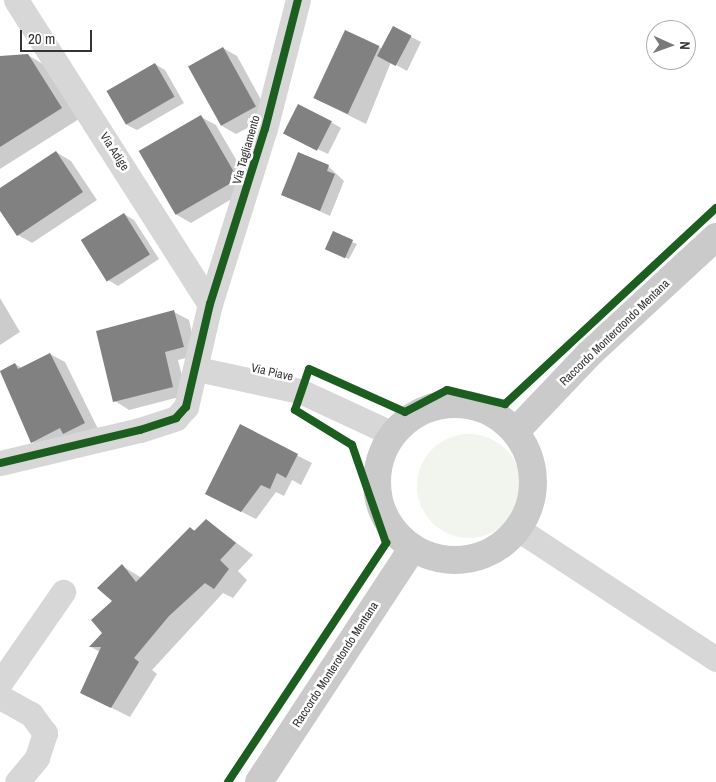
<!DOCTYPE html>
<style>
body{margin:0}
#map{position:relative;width:716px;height:782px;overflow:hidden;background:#fff;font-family:"Archivo Narrow",sans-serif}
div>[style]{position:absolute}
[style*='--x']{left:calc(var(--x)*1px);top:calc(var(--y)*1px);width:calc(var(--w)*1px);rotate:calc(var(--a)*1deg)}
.green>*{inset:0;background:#f1f5ed}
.round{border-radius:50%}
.shadow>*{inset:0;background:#0003}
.building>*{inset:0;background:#818181;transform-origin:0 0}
.minor>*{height:25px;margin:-12.5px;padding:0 12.5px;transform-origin:12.5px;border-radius:12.5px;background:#d7d7d7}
.major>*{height:28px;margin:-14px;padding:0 14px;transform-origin:14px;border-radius:14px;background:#cacaca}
.major>.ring{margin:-14px;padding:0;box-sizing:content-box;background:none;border:28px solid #cacaca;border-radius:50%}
.cycleway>*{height:8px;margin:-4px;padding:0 4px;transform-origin:4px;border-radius:4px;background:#1b5e20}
span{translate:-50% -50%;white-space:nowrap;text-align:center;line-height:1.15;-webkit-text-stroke:5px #fff;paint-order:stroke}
.street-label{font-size:12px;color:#333}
.north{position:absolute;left:646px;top:20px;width:50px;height:50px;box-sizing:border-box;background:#fff;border:1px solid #adadad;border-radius:50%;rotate:92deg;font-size:14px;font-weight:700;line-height:20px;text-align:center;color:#333}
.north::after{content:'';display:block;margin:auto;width:18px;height:22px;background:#7a7a7a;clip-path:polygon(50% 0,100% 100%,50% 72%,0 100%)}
.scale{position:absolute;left:20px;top:30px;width:72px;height:22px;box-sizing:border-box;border:2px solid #333;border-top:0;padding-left:6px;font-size:15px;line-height:18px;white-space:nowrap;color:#333;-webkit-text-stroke:4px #fff;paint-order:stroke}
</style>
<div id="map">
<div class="green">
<div class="round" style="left:417px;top:434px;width:104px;height:104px"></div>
</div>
<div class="shadow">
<div style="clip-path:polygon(394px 28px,421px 42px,407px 71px,391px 62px,366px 124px,314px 98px,346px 32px,383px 49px)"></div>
<div style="clip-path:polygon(223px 48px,237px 56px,270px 116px,236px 134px,222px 126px)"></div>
<div style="clip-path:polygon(28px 55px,46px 66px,79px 119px,0 169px,0 57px)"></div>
<div style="clip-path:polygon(155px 64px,165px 70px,184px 103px,137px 130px,127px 125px)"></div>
<div style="clip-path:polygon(201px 117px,216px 125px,252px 187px,191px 223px,177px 215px)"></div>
<div style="clip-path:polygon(331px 122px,341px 128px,328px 154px,294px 138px)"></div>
<div style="clip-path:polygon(56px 152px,71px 161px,97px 200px,32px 243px,18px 235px,0 208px,0 190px)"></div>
<div style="clip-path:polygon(328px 166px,344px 181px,330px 216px,282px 194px)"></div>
<div style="clip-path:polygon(124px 214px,134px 220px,159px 259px,118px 286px,108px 280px)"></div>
<div style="clip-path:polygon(352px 242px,357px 244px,349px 259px,331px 251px)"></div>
<div style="clip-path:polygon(0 298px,20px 332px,0 345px)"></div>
<div style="clip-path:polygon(174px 312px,189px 320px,197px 355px,178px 360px,187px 395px,129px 410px,115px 401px)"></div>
<div style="clip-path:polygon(50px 354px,65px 362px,99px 431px,47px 450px,32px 442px,0 372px,15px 364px,22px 368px)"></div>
<div style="clip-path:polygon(240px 426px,312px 463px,301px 485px,292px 480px,284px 496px,276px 492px,256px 519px,206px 494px)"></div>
<div style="clip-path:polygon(207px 521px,253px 555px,238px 571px,247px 580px,233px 598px,223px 593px,152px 670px,157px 674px,130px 717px,82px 693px,100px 652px,91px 647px,104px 633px,122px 566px,142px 578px,190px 528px,196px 531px)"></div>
</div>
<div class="building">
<div style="left:393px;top:26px;width:21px;height:34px;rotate:28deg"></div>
<div style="left:345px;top:30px;width:38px;height:75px;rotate:25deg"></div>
<div style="left:223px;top:47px;width:68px;height:40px;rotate:61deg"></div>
<div style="clip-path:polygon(28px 54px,62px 108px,0 147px,0 56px)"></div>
<div style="left:155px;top:63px;width:39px;height:56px;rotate:60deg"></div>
<div style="left:298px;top:104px;width:38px;height:33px;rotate:27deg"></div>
<div style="left:201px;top:115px;width:74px;height:72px;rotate:60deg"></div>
<div style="clip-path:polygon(56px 151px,83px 192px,17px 236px,0 211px,0 188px)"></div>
<div style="clip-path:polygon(298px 152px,329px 165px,327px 171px,335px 174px,320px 211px,281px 195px)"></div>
<div style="left:124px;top:213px;width:49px;height:51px;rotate:58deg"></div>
<div style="left:333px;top:231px;width:22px;height:20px;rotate:24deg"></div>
<div style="clip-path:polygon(174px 310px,184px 347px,165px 352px,173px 387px,113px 402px,96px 331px)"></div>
<div style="clip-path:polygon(50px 353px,85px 423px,63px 434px,60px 428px,31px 443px,0 371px,15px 363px,18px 369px)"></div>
<div style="clip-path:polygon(240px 424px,298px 454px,286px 478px,277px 473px,270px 489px,261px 485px,241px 512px,205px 494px)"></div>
<div style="clip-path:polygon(206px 519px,236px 543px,220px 560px,229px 569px,214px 589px,205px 583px,169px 616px,134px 658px,139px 662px,111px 708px,80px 693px,101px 647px,89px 647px,102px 633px,91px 620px,112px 601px,97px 588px,122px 564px,136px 582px,190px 527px,194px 531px)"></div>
</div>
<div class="minor">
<div style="--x:16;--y:0;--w:361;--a:57.5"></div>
<div style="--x:197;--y:369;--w:105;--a:12.1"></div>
<div style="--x:300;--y:391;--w:102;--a:24.8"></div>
<div style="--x:0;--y:463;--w:144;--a:-13.3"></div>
<div style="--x:140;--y:430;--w:38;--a:-18"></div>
<div style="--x:176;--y:418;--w:15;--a:-48"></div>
<div style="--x:186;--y:407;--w:106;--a:-76.9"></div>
<div style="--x:210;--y:304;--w:183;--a:-72.6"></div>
<div style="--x:265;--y:129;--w:133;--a:-75.7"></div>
<div style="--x:518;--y:529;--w:237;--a:33.3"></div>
<div style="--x:0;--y:683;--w:111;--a:-55.3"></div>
<div style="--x:0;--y:697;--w:35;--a:29"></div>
<div style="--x:31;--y:714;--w:24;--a:54"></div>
<div style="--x:45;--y:733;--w:26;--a:108"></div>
<div style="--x:37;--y:758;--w:31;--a:130"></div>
</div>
<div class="major">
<div class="ring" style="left:377px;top:404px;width:128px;height:128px"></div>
<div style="--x:516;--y:431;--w:105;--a:-46.5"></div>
<div style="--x:588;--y:355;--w:174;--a:-42.7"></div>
<div style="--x:259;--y:782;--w:280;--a:-56.7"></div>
</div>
<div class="cycleway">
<div style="--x:0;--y:463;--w:144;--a:-13.3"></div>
<div style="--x:140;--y:430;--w:38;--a:-18"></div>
<div style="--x:176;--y:418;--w:15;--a:-48"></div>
<div style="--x:186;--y:407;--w:106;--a:-76.9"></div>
<div style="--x:210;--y:304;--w:183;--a:-72.6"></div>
<div style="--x:265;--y:129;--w:133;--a:-75.7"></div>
<div style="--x:228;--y:782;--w:287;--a:-56.5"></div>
<div style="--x:386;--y:543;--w:104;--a:-109.1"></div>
<div style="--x:352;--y:445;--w:67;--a:-148.4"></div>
<div style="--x:295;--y:410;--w:43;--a:-71.1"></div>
<div style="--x:309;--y:369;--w:105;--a:24.1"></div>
<div style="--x:405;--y:412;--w:47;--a:-27.6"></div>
<div style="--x:447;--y:390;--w:60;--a:13.6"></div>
<div style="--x:505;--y:404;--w:288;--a:-42.9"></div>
</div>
<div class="street-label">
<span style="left:247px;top:150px;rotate:-74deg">Via Tagliamento</span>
<span style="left:114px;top:152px;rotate:57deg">Via Adige</span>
<span style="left:615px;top:333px;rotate:-44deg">Raccordo Monterotondo Mentana</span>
<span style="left:272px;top:373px;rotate:13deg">Via Piave</span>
<span style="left:336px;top:665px;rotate:-57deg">Raccordo Monterotondo Mentana</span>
</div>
<div class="north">N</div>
<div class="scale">20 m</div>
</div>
